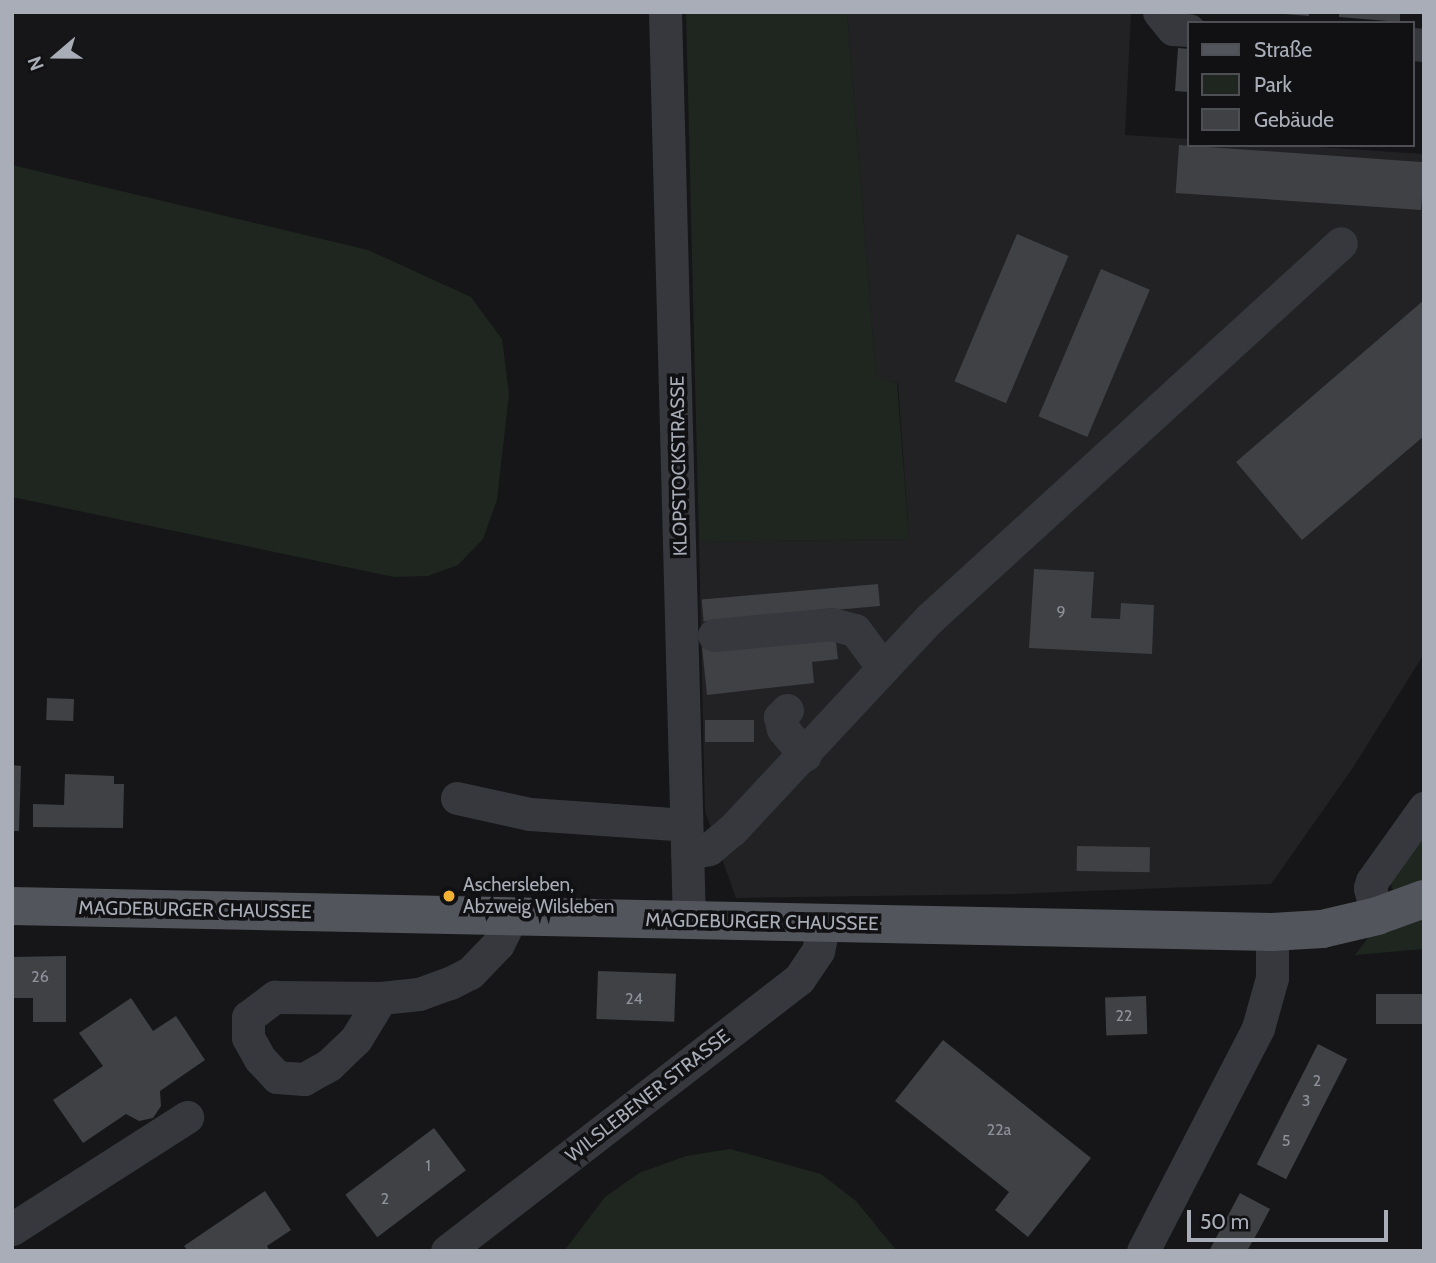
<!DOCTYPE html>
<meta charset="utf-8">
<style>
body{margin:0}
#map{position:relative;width:1436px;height:1263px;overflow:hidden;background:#161618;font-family:Cabin,sans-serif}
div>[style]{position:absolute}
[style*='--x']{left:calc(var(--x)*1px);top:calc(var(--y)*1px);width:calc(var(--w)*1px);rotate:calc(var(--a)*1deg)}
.built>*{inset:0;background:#222225}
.green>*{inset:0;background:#1e261f}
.building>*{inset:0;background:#404145;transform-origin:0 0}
.minor>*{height:33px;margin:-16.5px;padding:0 16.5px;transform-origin:16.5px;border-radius:16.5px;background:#37383d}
.major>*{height:38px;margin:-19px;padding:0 19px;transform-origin:19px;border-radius:19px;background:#53555c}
.dots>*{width:19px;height:19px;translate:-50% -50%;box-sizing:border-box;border:4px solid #111113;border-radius:50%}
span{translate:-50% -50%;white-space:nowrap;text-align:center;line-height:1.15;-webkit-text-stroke:7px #111113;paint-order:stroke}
.number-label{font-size:16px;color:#8e929b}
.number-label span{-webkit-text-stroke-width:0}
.street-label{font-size:19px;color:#a8adb8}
.poi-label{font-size:19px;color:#a8adb8}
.left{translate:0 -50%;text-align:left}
.frame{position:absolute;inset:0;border:14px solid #a8adb8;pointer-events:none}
.legend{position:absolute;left:1187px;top:21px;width:228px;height:126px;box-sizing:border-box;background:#111113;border:2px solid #4d4f55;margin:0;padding:9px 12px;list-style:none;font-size:21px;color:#a8adb8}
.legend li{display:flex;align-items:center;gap:14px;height:35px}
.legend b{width:35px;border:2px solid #4d4f55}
.north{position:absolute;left:21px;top:21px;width:70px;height:70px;-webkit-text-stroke:5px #111113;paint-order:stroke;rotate:250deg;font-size:19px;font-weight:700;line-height:28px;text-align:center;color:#a8adb8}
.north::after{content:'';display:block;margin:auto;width:24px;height:32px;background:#a8adb8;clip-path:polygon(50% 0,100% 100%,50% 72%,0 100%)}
.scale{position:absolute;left:1187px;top:1210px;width:201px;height:32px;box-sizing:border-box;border:4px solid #a8adb8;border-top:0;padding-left:9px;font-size:21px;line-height:24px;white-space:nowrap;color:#a8adb8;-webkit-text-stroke:5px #111113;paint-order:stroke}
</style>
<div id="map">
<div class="built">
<div style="clip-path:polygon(847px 12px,1131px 12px,1125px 135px,1189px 139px,1189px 145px,1288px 145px,1424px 154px,1424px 654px,1352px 769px,1271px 884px,1012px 894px,736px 898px,705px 811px,699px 542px,909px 539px,898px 383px,876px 378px)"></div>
</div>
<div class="green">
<div style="clip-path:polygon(686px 12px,847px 12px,876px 377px,897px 383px,909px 539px,699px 542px)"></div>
<div style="clip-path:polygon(12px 165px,368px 250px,471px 297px,502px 339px,509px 394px,497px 500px,483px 539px,458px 565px,428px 576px,394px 577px,12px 497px)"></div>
<div style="clip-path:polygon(1424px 827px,1424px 949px,1355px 955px,1396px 901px,1388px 874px)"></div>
<div style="clip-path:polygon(730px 1149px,821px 1174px,856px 1201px,897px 1251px,564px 1251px,605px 1197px,639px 1173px,686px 1156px)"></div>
</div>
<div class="building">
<div style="clip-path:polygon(1284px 12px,1309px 12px,1309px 16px,1284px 14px)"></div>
<div style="clip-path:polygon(1339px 12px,1400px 12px,1400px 22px,1339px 17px)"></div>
<div style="clip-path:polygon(1178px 48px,1189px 49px,1189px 92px,1175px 91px)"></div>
<div style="left:1179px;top:145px;width:246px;height:48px;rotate:4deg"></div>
<div style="left:1017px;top:234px;width:56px;height:160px;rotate:23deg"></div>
<div style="left:1101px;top:269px;width:53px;height:160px;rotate:23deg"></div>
<div style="clip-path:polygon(1424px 300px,1424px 436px,1302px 540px,1236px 462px)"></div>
<div style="clip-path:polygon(1034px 569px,1094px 572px,1091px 618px,1120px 619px,1121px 603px,1154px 605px,1152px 654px,1029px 648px)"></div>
<div style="left:878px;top:584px;width:22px;height:177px;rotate:85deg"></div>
<div style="clip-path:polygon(835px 633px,838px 659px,812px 662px,814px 683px,707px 695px,702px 647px)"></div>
<div style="left:47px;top:698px;width:27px;height:22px;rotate:2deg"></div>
<div style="left:754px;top:720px;width:22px;height:49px;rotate:90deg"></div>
<div style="clip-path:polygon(12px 765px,21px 766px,19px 831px,12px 831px)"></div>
<div style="clip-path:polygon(65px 774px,114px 776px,114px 784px,124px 784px,123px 828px,33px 827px,33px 804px,64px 805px)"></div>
<div style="left:1077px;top:846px;width:73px;height:25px;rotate:1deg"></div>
<div style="clip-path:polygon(66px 956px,66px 1022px,33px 1022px,33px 998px,13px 998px,13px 957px)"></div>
<div style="left:598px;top:971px;width:78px;height:48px;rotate:2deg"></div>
<div style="left:1424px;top:994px;width:30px;height:48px;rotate:90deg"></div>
<div style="left:1146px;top:996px;width:38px;height:41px;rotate:88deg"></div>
<div style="clip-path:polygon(131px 998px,153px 1031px,176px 1016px,205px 1060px,160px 1091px,161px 1106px,153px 1118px,139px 1121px,126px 1114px,83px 1143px,53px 1100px,103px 1066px,79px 1033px)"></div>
<div style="clip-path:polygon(943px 1040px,1091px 1158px,1028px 1237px,995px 1210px,1009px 1192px,895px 1101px)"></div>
<div style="left:1318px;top:1044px;width:33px;height:135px;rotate:27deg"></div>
<div style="left:434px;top:1128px;width:53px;height:111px;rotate:53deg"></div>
<div style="clip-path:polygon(265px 1191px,291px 1230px,267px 1246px,270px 1251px,188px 1251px,184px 1246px)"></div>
<div style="clip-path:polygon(1240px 1193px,1270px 1209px,1259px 1230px,1247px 1251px,1209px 1251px)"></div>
</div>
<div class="minor">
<div style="--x:665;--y:12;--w:908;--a:88.49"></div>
<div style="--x:1159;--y:12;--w:22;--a:51"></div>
<div style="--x:1173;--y:29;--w:16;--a:4"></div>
<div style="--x:1413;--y:44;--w:11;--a:5"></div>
<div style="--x:714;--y:635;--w:119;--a:-5.3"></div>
<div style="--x:832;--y:624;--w:24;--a:15"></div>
<div style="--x:855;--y:630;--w:47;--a:53.6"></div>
<div style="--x:787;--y:710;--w:10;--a:135"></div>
<div style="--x:780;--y:717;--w:12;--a:76"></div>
<div style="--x:783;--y:729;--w:34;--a:50"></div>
<div style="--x:457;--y:798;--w:75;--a:12.4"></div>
<div style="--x:530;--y:814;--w:156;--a:4"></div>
<div style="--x:687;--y:853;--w:22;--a:-10"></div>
<div style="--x:709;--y:849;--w:30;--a:-40"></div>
<div style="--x:732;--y:830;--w:290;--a:-47"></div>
<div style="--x:930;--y:618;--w:556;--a:-42.38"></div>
<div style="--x:1377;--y:916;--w:29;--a:-104"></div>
<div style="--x:1370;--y:888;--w:7;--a:-74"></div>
<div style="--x:1372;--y:881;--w:90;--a:-54.5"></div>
<div style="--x:381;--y:998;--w:48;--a:121.4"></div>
<div style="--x:356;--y:1039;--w:37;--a:136"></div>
<div style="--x:329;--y:1065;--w:29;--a:151"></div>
<div style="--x:304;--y:1079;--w:27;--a:-176"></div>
<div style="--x:277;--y:1077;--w:25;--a:-133"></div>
<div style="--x:260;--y:1059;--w:25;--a:-119"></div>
<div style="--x:248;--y:1037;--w:20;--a:-90"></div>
<div style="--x:248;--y:1017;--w:34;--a:-37"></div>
<div style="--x:275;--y:997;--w:106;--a:0.5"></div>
<div style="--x:381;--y:998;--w:38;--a:-6"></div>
<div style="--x:419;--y:994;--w:33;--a:-20"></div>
<div style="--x:450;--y:983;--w:22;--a:-27"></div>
<div style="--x:470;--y:973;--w:40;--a:-46"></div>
<div style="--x:498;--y:944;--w:30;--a:-64"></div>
<div style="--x:12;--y:1229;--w:208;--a:-32.6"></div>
<div style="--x:447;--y:1251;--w:445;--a:-37.7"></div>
<div style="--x:799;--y:979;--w:34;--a:-56"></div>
<div style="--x:818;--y:951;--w:29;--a:-78"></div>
<div style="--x:1143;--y:1251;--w:251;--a:-62.7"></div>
<div style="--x:1258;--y:1028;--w:52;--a:-74.4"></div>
<div style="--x:1272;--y:978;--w:46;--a:-90"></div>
</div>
<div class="major">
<div style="--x:12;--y:906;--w:1260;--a:1.18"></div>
<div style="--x:1272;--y:932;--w:50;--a:-3.4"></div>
<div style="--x:1322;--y:929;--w:57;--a:-13.3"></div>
<div style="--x:1377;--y:916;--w:50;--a:-19.9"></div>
</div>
<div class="dots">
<div style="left:449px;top:896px;background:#f2b134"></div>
</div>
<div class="number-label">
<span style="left:1061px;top:612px">9</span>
<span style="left:40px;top:977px">26</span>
<span style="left:634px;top:999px">24</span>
<span style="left:1124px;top:1016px">22</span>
<span style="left:1317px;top:1081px">2</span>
<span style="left:1306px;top:1101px">3</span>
<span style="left:999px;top:1130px">22a</span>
<span style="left:1286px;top:1141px">5</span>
<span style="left:428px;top:1166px">1</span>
<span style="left:385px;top:1199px">2</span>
</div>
<div class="street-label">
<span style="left:679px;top:466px;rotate:-91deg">KLOPSTOCKSTRASSE</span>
<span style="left:195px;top:910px;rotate:1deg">MAGDEBURGER CHAUSSEE</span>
<span style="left:762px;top:922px;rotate:1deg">MAGDEBURGER CHAUSSEE</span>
<span style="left:648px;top:1096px;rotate:-38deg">WILSLEBENER STRASSE</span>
</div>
<div class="poi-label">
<span class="left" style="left:463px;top:896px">Aschersleben,<br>Abzweig Wilsleben</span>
</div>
<div class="frame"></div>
<ul class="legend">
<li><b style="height:9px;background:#53555c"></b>Straße</li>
<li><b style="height:19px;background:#1e261f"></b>Park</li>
<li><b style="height:19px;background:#404145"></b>Gebäude</li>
</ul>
<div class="north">N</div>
<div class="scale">50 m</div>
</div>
